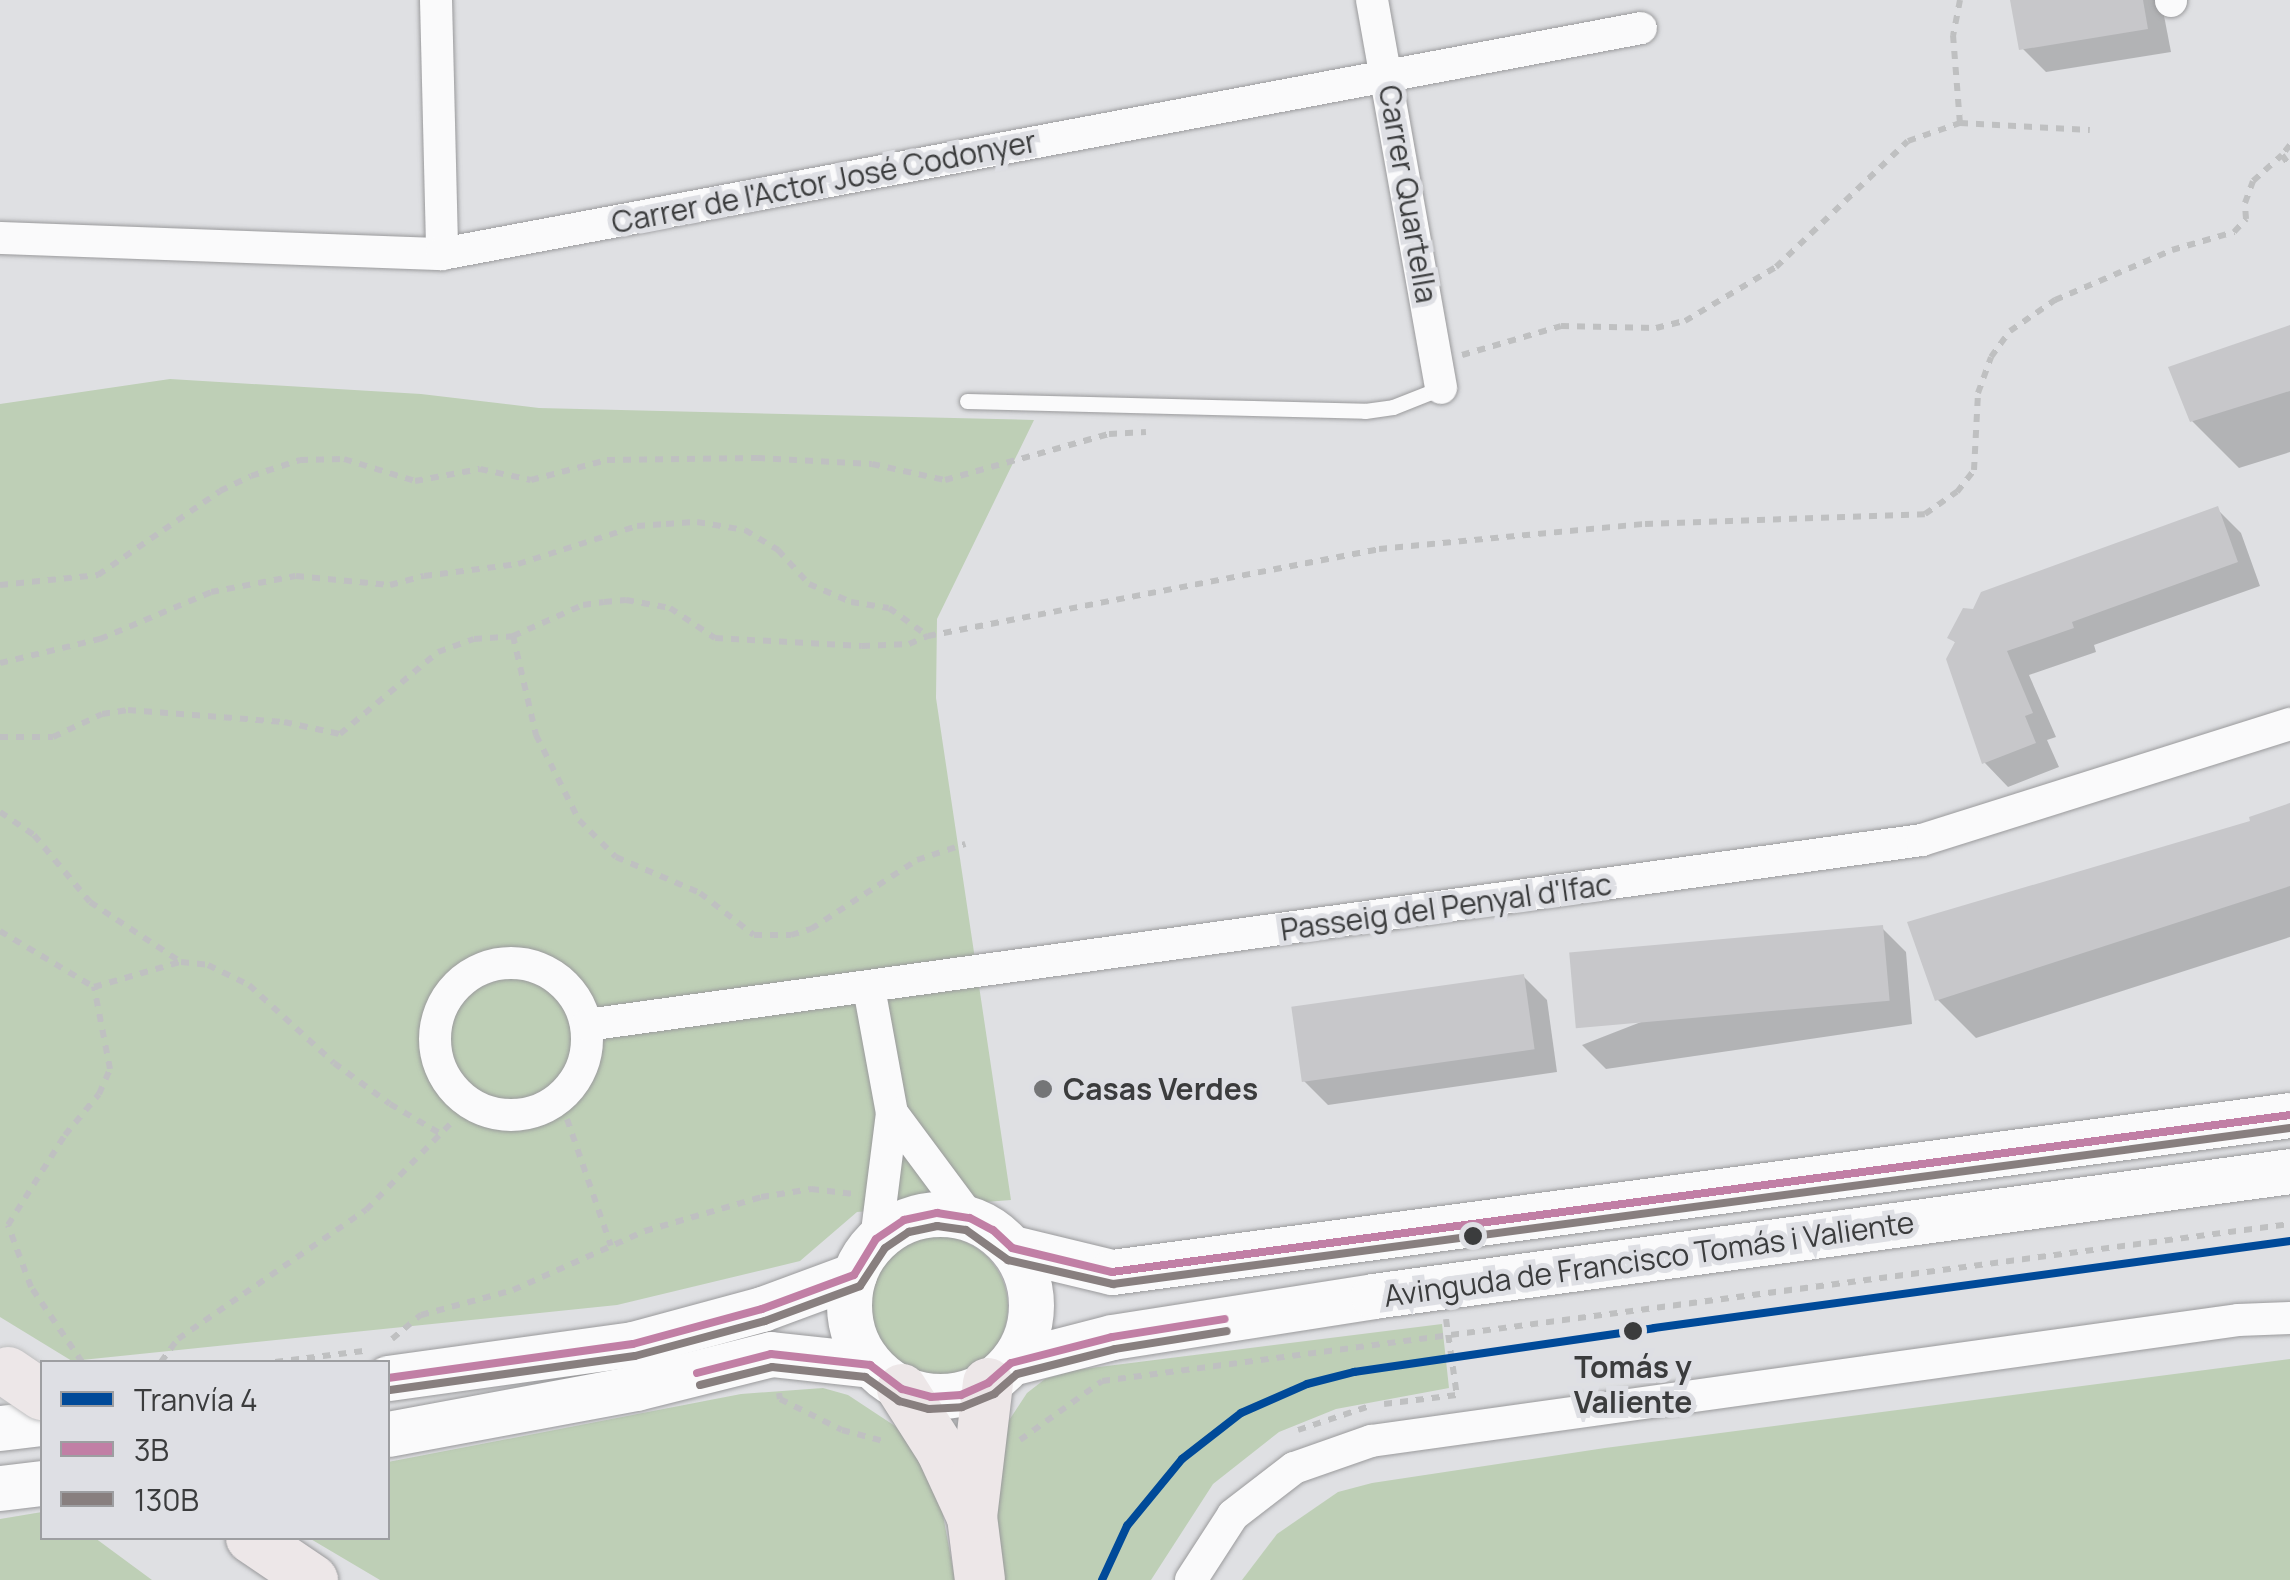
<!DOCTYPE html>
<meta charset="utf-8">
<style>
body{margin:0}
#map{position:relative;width:2290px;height:1580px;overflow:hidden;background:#dfe0e3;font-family:Manrope,sans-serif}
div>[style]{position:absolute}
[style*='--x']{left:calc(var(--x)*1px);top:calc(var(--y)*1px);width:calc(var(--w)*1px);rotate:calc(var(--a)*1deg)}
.green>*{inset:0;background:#becfb6}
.round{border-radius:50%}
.shadow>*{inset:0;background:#0003}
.building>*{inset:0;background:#c7c7ca;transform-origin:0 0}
.path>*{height:6px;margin-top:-3px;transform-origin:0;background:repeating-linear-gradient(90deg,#bfc0c1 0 8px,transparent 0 16px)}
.roads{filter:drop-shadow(0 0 2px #9a9a9c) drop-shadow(0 0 2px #9a9a9c)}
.service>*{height:15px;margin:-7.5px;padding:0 7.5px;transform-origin:7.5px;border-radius:7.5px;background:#fafafb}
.minor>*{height:32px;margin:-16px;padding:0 16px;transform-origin:16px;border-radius:16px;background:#fafafb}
.minor>.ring{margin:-16px;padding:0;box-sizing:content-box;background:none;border:32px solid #fafafb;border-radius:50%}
.secondary>*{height:45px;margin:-22.5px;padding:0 22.5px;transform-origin:22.5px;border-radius:22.5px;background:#fafafb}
.secondary>.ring{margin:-22.5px;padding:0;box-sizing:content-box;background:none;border:45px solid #fafafb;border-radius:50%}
.primary>*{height:50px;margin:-25px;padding:0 25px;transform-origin:25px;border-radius:25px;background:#ede7e8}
.bridges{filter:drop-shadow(0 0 2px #bebebf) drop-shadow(0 0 2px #bebebf)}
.primary-bridge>*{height:50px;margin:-25px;padding:0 25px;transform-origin:25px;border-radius:25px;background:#ede7e8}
.bus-1>*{height:8px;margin:-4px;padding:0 4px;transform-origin:4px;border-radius:4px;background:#c17fa5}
.bus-2>*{height:8px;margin:-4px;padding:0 4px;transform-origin:4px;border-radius:4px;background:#887f7f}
.tram-1>*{height:8px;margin:-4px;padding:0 4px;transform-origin:4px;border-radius:4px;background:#004a99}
.dots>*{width:28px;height:28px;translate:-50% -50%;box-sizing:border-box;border:5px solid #dedfe4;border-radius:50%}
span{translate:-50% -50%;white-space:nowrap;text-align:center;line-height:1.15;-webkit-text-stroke:10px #dedfe4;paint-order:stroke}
.street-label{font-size:30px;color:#3b3c3d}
.poi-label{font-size:30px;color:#3b3c3d;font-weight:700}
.left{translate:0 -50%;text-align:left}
.stop-label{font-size:30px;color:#3b3c3d;font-weight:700}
.legend{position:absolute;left:40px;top:1360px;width:350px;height:180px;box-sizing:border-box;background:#dedfe4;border:2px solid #9d9ea1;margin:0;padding:12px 18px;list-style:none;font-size:30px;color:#3b3c3d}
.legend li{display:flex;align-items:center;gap:20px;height:50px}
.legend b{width:50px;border:2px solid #9d9ea1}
</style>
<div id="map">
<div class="green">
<div style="clip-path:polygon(170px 379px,421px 394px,539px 408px,1034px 420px,937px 619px,936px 698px,1011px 1200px,857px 1212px,800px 1261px,617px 1305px,72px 1361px,0 1317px,0 404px)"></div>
<div class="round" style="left:866px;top:1236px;width:142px;height:142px"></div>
<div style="clip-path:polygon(1442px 1324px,1449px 1388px,1336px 1409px,1279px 1432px,1213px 1484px,1151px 1580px,1001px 1580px,991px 1516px,1000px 1434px,1027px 1393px,1045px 1379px,1075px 1370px)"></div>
<div style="clip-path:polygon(2290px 1359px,2290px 1580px,1242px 1580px,1277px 1534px,1338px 1492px,1372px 1483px,1605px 1448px)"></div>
<div style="clip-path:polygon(823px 1388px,848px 1395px,895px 1426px,935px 1472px,955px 1580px,380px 1580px,309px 1538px,388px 1538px,388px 1462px,741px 1394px)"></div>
<div style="clip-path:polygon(42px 1512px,42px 1538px,95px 1538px,152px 1580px,0 1580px,0 1519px)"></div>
</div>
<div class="shadow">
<div style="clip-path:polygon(2013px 0,2161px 0,2171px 52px,2046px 72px,2022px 48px)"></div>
<div style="clip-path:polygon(2290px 328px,2290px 452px,2239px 468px,2192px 421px)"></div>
<div style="clip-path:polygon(2217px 509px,2241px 533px,2260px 586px,2094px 645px,2096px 652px,2029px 675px,2056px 737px,2047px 740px,2059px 767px,2008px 787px,1985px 763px,1957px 644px,1950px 637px,1975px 611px)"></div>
<div style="clip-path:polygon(2290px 806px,2290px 937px,1976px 1038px,1937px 999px)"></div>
<div style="clip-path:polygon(1882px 928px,1906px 952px,1912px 1024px,1606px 1069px,1582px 1045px)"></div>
<div style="clip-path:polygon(1523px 976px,1547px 1000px,1557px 1072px,1328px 1105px,1304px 1081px)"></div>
</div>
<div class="building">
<div style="clip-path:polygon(2010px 0,2143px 0,2148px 29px,2019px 50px)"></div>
<div style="clip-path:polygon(2290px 325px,2290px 391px,2190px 422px,2168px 367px)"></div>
<div style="clip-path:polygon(2218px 506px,2238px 562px,2072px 622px,2074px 628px,2007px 651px,2033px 713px,2025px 716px,2036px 743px,1982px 764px,1946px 659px,1955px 642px,1947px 638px,1963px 608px,1973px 609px,1981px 592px)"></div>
<div style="clip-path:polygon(2290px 803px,2290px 886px,1935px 1001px,1907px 922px,2250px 821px,2249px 817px)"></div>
<div style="left:1883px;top:925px;width:76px;height:315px;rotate:85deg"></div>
<div style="left:1524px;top:974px;width:76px;height:235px;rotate:82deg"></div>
</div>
<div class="path">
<div style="--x:1960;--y:0;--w:36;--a:101"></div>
<div style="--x:1953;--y:35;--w:88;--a:85.5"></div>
<div style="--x:2290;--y:145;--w:13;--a:129"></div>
<div style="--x:2282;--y:155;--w:14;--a:54"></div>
<div style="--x:1462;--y:355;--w:103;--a:-16.3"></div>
<div style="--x:1561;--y:326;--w:95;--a:1.2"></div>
<div style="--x:1656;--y:328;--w:30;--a:-14"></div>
<div style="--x:1685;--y:321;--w:106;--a:-30.7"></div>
<div style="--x:1776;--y:267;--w:182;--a:-43.7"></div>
<div style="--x:1908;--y:141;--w:55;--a:-19.1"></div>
<div style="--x:1960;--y:123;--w:130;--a:3.1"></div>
<div style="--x:0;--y:585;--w:99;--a:-5.8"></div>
<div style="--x:98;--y:575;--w:148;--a:-34.5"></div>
<div style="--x:220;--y:491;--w:34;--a:-26"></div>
<div style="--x:251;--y:476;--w:52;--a:-18.1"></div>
<div style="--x:300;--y:460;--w:44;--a:-1.3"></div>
<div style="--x:344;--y:459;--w:74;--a:17.2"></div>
<div style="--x:415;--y:481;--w:66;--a:-10.5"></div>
<div style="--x:480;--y:469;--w:52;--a:12.2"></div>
<div style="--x:531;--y:480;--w:79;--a:-14.7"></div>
<div style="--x:607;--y:460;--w:150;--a:-0.8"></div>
<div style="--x:757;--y:458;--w:115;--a:3"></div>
<div style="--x:872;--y:464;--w:75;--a:12.4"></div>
<div style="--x:945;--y:480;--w:170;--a:-15.7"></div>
<div style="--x:1109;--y:434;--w:37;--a:-3"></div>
<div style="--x:513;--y:636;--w:102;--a:76.9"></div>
<div style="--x:536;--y:735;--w:95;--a:63.2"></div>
<div style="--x:579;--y:820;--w:52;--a:45"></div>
<div style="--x:616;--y:857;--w:91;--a:23.2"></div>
<div style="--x:700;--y:893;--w:68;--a:37.9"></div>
<div style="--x:754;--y:935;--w:37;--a:0"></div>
<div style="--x:791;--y:935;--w:21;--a:-17"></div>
<div style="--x:811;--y:929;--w:126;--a:-33.1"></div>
<div style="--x:917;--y:860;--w:51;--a:-18.4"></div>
<div style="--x:0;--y:663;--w:103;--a:-13.5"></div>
<div style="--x:100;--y:639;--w:121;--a:-22.9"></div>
<div style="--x:211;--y:592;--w:86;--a:-10.7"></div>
<div style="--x:296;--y:576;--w:94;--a:5.5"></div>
<div style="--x:390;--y:585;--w:35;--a:-15"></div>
<div style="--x:424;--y:576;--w:95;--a:-7.3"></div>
<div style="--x:518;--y:564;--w:125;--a:-17.7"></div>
<div style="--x:637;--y:526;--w:29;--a:-4"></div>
<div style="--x:666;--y:524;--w:31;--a:-4"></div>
<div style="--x:697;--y:522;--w:49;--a:9.5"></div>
<div style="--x:745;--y:530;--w:39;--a:31"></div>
<div style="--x:778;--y:550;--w:46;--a:47.6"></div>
<div style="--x:809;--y:584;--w:46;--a:23.2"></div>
<div style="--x:851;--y:602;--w:38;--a:9"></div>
<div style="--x:889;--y:608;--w:48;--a:35.7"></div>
<div style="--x:928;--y:636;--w:459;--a:-10.9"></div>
<div style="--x:1379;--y:549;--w:267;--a:-5.4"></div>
<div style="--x:1645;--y:524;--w:280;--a:-2"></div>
<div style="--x:1925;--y:514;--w:39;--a:-35"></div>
<div style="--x:1957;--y:492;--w:28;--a:-52"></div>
<div style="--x:1974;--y:470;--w:77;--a:-87"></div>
<div style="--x:1978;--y:393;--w:38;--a:-70"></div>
<div style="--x:1991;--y:357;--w:32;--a:-54"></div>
<div style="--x:2010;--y:331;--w:55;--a:-34.6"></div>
<div style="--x:2055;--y:300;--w:127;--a:-23.1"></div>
<div style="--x:2172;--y:250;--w:65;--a:-16.2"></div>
<div style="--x:2234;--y:232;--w:18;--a:-47"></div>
<div style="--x:2246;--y:219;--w:16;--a:-94"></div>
<div style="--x:2245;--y:203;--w:23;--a:-70"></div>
<div style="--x:2253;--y:181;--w:39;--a:-42"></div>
<div style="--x:0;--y:737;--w:53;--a:0"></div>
<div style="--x:53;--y:737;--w:54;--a:-25.1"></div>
<div style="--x:102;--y:714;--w:26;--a:-9"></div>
<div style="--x:128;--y:710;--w:156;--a:4.4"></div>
<div style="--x:284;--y:722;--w:57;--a:12.1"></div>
<div style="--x:340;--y:734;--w:128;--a:-39.9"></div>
<div style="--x:438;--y:652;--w:38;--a:-20"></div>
<div style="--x:474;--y:639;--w:39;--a:-4"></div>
<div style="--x:513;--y:636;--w:77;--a:-23.9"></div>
<div style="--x:583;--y:605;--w:21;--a:-8"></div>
<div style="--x:604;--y:602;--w:22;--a:-5"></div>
<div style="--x:626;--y:600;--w:45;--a:10.3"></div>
<div style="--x:670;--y:608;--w:54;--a:33.7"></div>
<div style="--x:715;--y:638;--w:147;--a:3.1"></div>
<div style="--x:862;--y:646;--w:47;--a:-2.4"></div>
<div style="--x:909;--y:644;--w:21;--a:-23"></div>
<div style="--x:0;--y:812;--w:41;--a:34.1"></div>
<div style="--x:34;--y:835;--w:87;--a:50.1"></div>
<div style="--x:90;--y:902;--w:109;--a:33.4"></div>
<div style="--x:181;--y:962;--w:27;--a:6"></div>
<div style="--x:208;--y:965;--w:46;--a:26"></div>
<div style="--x:249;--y:985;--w:115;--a:42.5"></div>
<div style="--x:334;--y:1063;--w:69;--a:36.2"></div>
<div style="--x:390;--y:1104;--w:59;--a:30.5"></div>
<div style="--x:0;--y:931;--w:109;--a:30.8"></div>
<div style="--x:94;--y:987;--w:90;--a:-16.2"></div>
<div style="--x:567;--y:1119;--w:134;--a:70.9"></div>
<div style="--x:1446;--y:1319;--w:78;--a:81.9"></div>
<div style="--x:392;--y:1339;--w:38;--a:-40"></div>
<div style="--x:421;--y:1315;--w:95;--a:-15.2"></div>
<div style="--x:513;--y:1290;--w:145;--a:-24.1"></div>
<div style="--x:645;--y:1231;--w:121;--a:-16.3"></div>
<div style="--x:761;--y:1197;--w:51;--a:-9.1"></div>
<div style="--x:811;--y:1189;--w:43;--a:6.6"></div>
<div style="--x:82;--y:1362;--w:91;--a:-124.2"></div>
<div style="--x:31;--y:1287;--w:66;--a:-110.4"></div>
<div style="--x:8;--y:1225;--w:107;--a:-57.7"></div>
<div style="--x:65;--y:1135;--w:53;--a:-50.3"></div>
<div style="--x:99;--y:1094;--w:27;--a:-66"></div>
<div style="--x:110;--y:1069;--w:84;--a:-101"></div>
<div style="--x:161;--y:1362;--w:29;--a:-54"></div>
<div style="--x:178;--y:1339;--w:228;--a:-34.5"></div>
<div style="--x:366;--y:1210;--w:127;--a:-45.6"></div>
<div style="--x:275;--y:1362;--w:89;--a:-7.1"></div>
<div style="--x:779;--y:1393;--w:6;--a:81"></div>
<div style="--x:780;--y:1399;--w:69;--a:26.6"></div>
<div style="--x:842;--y:1430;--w:47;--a:14.9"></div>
<div style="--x:1384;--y:1404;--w:73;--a:-7.1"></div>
<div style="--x:1298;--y:1430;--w:73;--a:-18.4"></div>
<div style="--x:1020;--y:1440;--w:101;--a:-35.7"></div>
<div style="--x:1102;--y:1381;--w:1198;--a:-7.53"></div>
</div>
<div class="roads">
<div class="service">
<div style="--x:967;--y:401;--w:398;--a:1.4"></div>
<div style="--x:1365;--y:411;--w:28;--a:-8"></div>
<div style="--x:1393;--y:407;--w:52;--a:-21.6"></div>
</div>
<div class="minor">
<div style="--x:436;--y:0;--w:254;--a:88.6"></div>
<div style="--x:1372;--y:0;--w:394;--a:79.9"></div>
<div style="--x:2171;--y:0;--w:1;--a:90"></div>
<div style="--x:0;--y:238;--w:442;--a:2.1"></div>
<div style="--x:442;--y:254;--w:1220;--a:-10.67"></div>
<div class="ring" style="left:435px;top:963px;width:120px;height:120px"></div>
<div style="--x:869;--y:988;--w:127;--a:79.6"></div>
<div style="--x:892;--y:1113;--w:127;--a:97.2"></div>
<div style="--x:587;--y:1025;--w:1348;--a:-7.89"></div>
<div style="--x:1922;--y:840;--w:386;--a:-17.5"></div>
<div style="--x:892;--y:1113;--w:131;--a:53.4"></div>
<div style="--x:1191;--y:1580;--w:77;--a:-57.1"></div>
<div style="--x:1233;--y:1515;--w:77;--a:-37.6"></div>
<div style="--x:1294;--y:1468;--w:82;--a:-19.3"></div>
<div style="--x:1371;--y:1441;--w:875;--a:-7.94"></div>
<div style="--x:2238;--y:1320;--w:52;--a:-2.2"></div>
</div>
<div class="secondary">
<div class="ring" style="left:849px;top:1214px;width:137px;height:137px"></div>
<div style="--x:1012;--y:1248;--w:103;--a:13.5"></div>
<div style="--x:1112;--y:1272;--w:1188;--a:-7.59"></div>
<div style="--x:1011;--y:1363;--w:104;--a:-14.4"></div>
<div style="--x:1112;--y:1337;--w:264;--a:-8.9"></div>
<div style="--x:1373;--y:1296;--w:925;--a:-7.76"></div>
<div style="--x:388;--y:1378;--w:247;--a:-7.9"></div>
<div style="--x:633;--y:1344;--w:134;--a:-15.2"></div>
<div style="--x:762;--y:1309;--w:98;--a:-20.3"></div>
<div style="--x:0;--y:1428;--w:42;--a:-6.8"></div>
<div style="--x:388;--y:1434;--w:252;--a:-10.5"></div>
<div style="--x:636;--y:1388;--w:139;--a:-14.1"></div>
<div style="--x:771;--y:1354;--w:100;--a:6.3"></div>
<div style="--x:0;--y:1488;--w:42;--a:-6.8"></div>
</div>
<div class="primary">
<div style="--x:902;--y:1389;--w:72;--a:57.4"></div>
<div style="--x:941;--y:1450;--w:74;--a:65.2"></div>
<div style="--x:251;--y:1538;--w:75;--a:34.1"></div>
<div style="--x:980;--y:1580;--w:64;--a:-97.2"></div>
<div style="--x:972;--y:1517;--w:135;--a:-83.2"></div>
</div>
</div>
<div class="bridges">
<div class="primary-bridge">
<div style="--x:8;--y:1372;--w:41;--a:34.1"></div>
</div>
</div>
<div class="bus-1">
<div style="--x:697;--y:1373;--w:76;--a:-14.4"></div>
<div style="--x:771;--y:1354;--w:100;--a:6.3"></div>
<div style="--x:870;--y:1365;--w:40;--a:37"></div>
<div style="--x:902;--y:1389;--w:30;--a:15"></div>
<div style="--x:931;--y:1397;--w:30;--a:-4"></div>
<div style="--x:961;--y:1395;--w:30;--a:-24"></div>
<div style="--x:988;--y:1383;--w:30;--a:-41"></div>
<div style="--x:1011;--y:1363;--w:104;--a:-14.4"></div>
<div style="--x:1112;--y:1337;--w:114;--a:-9.1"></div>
<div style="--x:388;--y:1378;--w:247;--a:-7.9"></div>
<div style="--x:633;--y:1344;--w:134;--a:-15.2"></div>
<div style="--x:762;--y:1309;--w:98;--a:-20.3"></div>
<div style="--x:854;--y:1275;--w:42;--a:-58.6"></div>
<div style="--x:876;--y:1239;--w:34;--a:-34"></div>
<div style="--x:904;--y:1220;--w:34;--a:-12"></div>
<div style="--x:937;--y:1213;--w:33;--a:9"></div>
<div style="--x:970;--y:1218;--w:26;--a:28"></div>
<div style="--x:993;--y:1230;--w:26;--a:43"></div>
<div style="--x:1012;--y:1248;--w:103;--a:13.5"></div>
<div style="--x:1112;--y:1272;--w:1188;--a:-7.59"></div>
</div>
<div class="bus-2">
<div style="--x:700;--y:1385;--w:74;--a:-14"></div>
<div style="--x:772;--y:1367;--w:94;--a:6.1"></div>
<div style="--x:865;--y:1377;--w:42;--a:35.2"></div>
<div style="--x:899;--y:1401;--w:31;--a:15"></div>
<div style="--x:929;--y:1409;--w:33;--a:-3"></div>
<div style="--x:962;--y:1407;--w:35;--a:-22"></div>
<div style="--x:994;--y:1394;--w:30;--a:-41"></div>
<div style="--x:1017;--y:1374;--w:101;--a:-14.3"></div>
<div style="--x:1115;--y:1349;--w:113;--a:-9.1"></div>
<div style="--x:390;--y:1390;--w:247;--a:-7.9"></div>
<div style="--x:635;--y:1356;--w:135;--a:-15.1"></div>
<div style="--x:765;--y:1321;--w:101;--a:-20.2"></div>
<div style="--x:860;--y:1286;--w:45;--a:-56.7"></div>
<div style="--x:885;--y:1248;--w:29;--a:-34"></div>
<div style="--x:909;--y:1232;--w:29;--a:-12"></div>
<div style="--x:937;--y:1226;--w:29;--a:8"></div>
<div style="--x:966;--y:1230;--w:52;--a:35.5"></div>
<div style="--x:1008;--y:1260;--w:108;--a:12.9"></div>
<div style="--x:1113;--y:1284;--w:1187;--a:-7.55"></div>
</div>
<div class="tram-1">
<div style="--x:1102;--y:1580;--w:60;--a:-65.2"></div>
<div style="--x:1127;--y:1526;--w:87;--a:-50.6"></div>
<div style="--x:1182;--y:1459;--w:75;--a:-37.9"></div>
<div style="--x:1241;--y:1413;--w:72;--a:-23.7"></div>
<div style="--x:1307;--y:1384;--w:49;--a:-14.3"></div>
<div style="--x:1354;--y:1372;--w:303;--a:-8.3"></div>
<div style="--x:1654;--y:1328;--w:642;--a:-7.79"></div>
</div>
<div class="dots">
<div style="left:1043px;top:1089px;background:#747577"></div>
<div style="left:1473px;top:1236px;background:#3b3c3d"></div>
<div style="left:1633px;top:1331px;background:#3b3c3d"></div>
</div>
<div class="street-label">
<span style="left:824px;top:182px;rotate:-11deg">Carrer de l'Actor José Codonyer</span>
<span style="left:1408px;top:194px;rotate:80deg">Carrer Quartella</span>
<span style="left:1446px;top:907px;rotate:-8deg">Passeig del Penyal d'Ifac</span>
<span style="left:1649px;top:1259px;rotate:-8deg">Avinguda de Francisco Tomás i Valiente</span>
</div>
<div class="poi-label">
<span class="left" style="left:1063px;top:1089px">Casas Verdes</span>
</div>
<div class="stop-label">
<span style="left:1633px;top:1384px">Tomás y<br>Valiente</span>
</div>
<ul class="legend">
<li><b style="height:12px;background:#004a99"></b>Tranvía 4</li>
<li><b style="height:12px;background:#c17fa5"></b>3B</li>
<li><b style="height:12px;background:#887f7f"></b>130B</li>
</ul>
</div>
